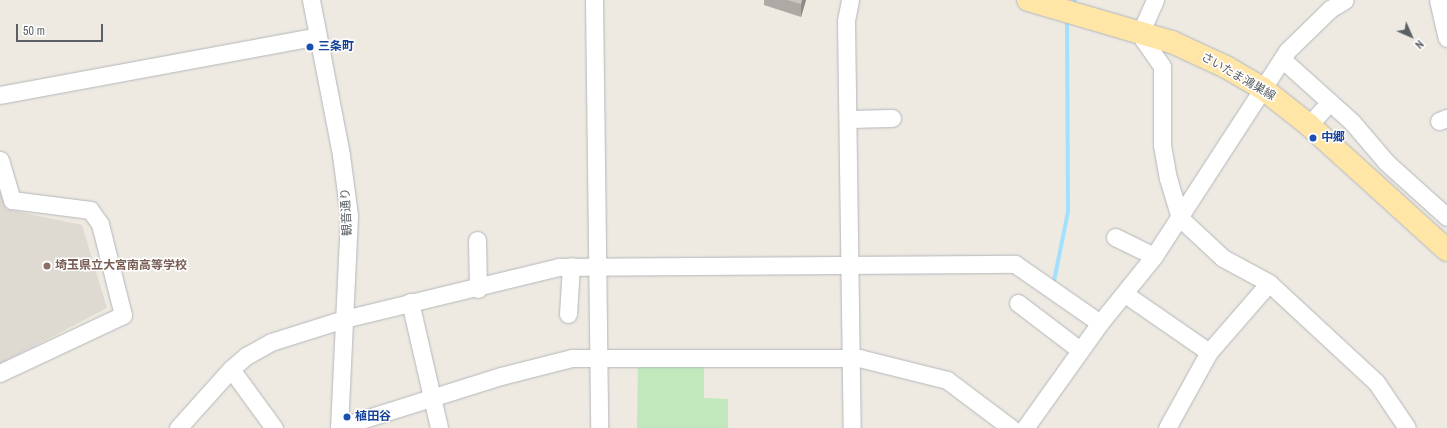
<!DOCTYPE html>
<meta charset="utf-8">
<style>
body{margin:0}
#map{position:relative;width:1447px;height:428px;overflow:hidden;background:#eeeae2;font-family:"Archivo Narrow","Noto Sans JP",sans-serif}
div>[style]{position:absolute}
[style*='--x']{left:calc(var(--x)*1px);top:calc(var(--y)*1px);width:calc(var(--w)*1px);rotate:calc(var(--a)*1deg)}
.education>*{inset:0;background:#ded9d1}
.green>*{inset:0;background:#c1e8bc}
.stream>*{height:3.5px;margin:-1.75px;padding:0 1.75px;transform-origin:1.75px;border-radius:1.75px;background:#a1e1ff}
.roads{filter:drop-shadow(0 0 1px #b3b6ba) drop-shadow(0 0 1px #b3b6ba)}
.minor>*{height:17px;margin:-8.5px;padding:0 8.5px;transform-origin:8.5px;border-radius:8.5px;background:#fff}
.major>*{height:22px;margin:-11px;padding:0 11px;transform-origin:11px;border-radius:11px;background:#ffe6a6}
.wall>*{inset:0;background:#ada9a4}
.shaded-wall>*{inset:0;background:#8d8a86}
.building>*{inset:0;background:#c9c5bf}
.dots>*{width:11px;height:11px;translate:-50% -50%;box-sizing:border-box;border:2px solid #fff;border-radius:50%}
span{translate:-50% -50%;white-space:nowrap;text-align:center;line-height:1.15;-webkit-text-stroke:3px #fff;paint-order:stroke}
.transit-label{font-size:12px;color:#164399;font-weight:700}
.left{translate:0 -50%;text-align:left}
.street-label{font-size:12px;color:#5a6064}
.education-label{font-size:12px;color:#785e54;font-weight:700}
.north{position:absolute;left:1391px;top:16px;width:40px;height:40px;-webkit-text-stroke:3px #fff;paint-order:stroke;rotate:135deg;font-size:11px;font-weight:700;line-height:16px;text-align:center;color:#5a6064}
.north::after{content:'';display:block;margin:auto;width:14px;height:18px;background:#5a6064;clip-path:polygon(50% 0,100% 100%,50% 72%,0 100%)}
.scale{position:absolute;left:16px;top:24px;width:87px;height:18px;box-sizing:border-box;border:2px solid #5a6064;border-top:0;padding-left:5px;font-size:12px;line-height:14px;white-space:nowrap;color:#5a6064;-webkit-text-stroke:3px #fff;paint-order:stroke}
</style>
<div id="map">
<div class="education">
<div style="clip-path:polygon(0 188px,6px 209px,82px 225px,107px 308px,0 364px)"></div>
</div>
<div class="green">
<div style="clip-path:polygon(638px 362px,704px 364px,704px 398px,728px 399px,728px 428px,637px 428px)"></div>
</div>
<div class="stream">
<div style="--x:1072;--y:6;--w:7;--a:-63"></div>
<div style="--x:1054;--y:281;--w:70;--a:-78.5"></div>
<div style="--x:1068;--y:212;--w:193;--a:-90.3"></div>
</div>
<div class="roads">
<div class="minor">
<div style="--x:311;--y:0;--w:158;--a:79"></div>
<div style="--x:341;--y:155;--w:62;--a:82.5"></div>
<div style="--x:349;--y:216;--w:212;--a:92.7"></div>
<div style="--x:594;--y:0;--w:428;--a:89.3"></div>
<div style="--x:850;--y:0;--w:21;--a:101"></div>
<div style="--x:846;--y:21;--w:407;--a:89.2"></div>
<div style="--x:1155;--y:0;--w:34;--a:114"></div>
<div style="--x:1141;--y:31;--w:8;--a:76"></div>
<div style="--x:1143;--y:39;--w:33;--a:55"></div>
<div style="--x:1162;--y:66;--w:79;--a:90"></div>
<div style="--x:1162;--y:145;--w:34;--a:80"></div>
<div style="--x:1168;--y:178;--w:42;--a:73.3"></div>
<div style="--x:1180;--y:218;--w:59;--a:42.9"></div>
<div style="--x:1223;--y:258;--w:52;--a:28.5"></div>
<div style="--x:1269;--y:283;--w:146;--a:42.8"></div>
<div style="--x:1376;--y:382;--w:55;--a:56"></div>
<div style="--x:1438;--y:0;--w:39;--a:77"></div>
<div style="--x:1282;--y:59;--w:94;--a:42"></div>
<div style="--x:1352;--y:122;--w:52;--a:49.6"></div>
<div style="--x:1386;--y:162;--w:82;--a:42"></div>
<div style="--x:0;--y:95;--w:322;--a:-10.5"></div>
<div style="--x:848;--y:119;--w:44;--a:-1.3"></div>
<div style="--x:1439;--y:121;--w:9;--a:-21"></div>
<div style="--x:1309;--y:125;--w:31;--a:-48"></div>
<div style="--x:0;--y:160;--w:42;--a:73.3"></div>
<div style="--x:12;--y:200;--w:79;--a:7.3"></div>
<div style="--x:90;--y:210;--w:17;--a:54"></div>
<div style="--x:100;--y:224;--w:94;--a:75.8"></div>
<div style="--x:123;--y:315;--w:136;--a:154.8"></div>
<div style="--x:1115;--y:237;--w:43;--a:26"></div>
<div style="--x:477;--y:240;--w:49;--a:88.8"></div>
<div style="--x:1125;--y:294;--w:102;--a:34.6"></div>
<div style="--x:410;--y:302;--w:129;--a:77"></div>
<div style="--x:1018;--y:303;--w:78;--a:37.2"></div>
<div style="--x:568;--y:314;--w:48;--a:-86.4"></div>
<div style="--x:231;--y:369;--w:73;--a:53.9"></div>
<div style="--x:339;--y:427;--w:170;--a:-17.5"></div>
<div style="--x:501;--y:376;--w:73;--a:-14.2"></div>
<div style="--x:572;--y:358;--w:287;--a:0"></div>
<div style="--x:859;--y:358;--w:91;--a:14"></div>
<div style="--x:947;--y:380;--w:80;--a:36.9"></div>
<div style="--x:178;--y:428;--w:79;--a:-48.1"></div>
<div style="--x:231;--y:369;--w:20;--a:-41"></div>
<div style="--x:246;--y:356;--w:29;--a:-29"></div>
<div style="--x:271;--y:342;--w:77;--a:-17.5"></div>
<div style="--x:344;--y:319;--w:221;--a:-13.6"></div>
<div style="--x:559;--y:267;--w:456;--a:-0.4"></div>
<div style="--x:1015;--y:264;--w:103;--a:34.8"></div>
<div style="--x:1025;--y:428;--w:129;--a:-54.5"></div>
<div style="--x:1100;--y:323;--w:86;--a:-51.1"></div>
<div style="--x:1154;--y:256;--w:244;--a:-57"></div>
<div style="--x:1287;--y:51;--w:60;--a:-44.3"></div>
<div style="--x:1330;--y:9;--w:17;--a:-31"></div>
<div style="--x:1167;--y:428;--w:87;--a:-61.1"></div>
<div style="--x:1209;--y:352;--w:91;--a:-49"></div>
</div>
<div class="major">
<div style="--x:1028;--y:0;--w:150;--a:16.3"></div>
<div style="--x:1172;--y:42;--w:60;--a:24.8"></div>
<div style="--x:1226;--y:67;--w:42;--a:30.3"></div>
<div style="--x:1262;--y:88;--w:60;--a:38.2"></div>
<div style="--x:1309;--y:125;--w:186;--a:42.2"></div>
</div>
</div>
<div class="wall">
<div style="clip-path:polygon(764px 0,806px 0,801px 17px,764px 5px)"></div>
</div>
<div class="shaded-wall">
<div style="clip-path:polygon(802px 0,806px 0,801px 17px,801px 4px)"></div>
</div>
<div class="building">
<div style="clip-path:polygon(787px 0,802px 0,801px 4px)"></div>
</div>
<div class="dots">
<div style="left:310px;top:47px;background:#1a4fb4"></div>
<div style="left:1313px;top:138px;background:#1a4fb4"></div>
<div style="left:47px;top:266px;background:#8d6e63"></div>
<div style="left:347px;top:417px;background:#1a4fb4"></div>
</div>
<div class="transit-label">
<span class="left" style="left:318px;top:47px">三条町</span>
<span class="left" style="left:1321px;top:138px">中郷</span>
<span class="left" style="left:355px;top:417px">植田谷</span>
</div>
<div class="street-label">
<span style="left:1238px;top:77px;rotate:30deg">さいたま鴻巣線</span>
<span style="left:347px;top:212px;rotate:-93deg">観音通り</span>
</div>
<div class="education-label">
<span class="left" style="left:55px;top:266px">埼玉県立大宮南高等学校</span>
</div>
<div class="north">N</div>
<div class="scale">50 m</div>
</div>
